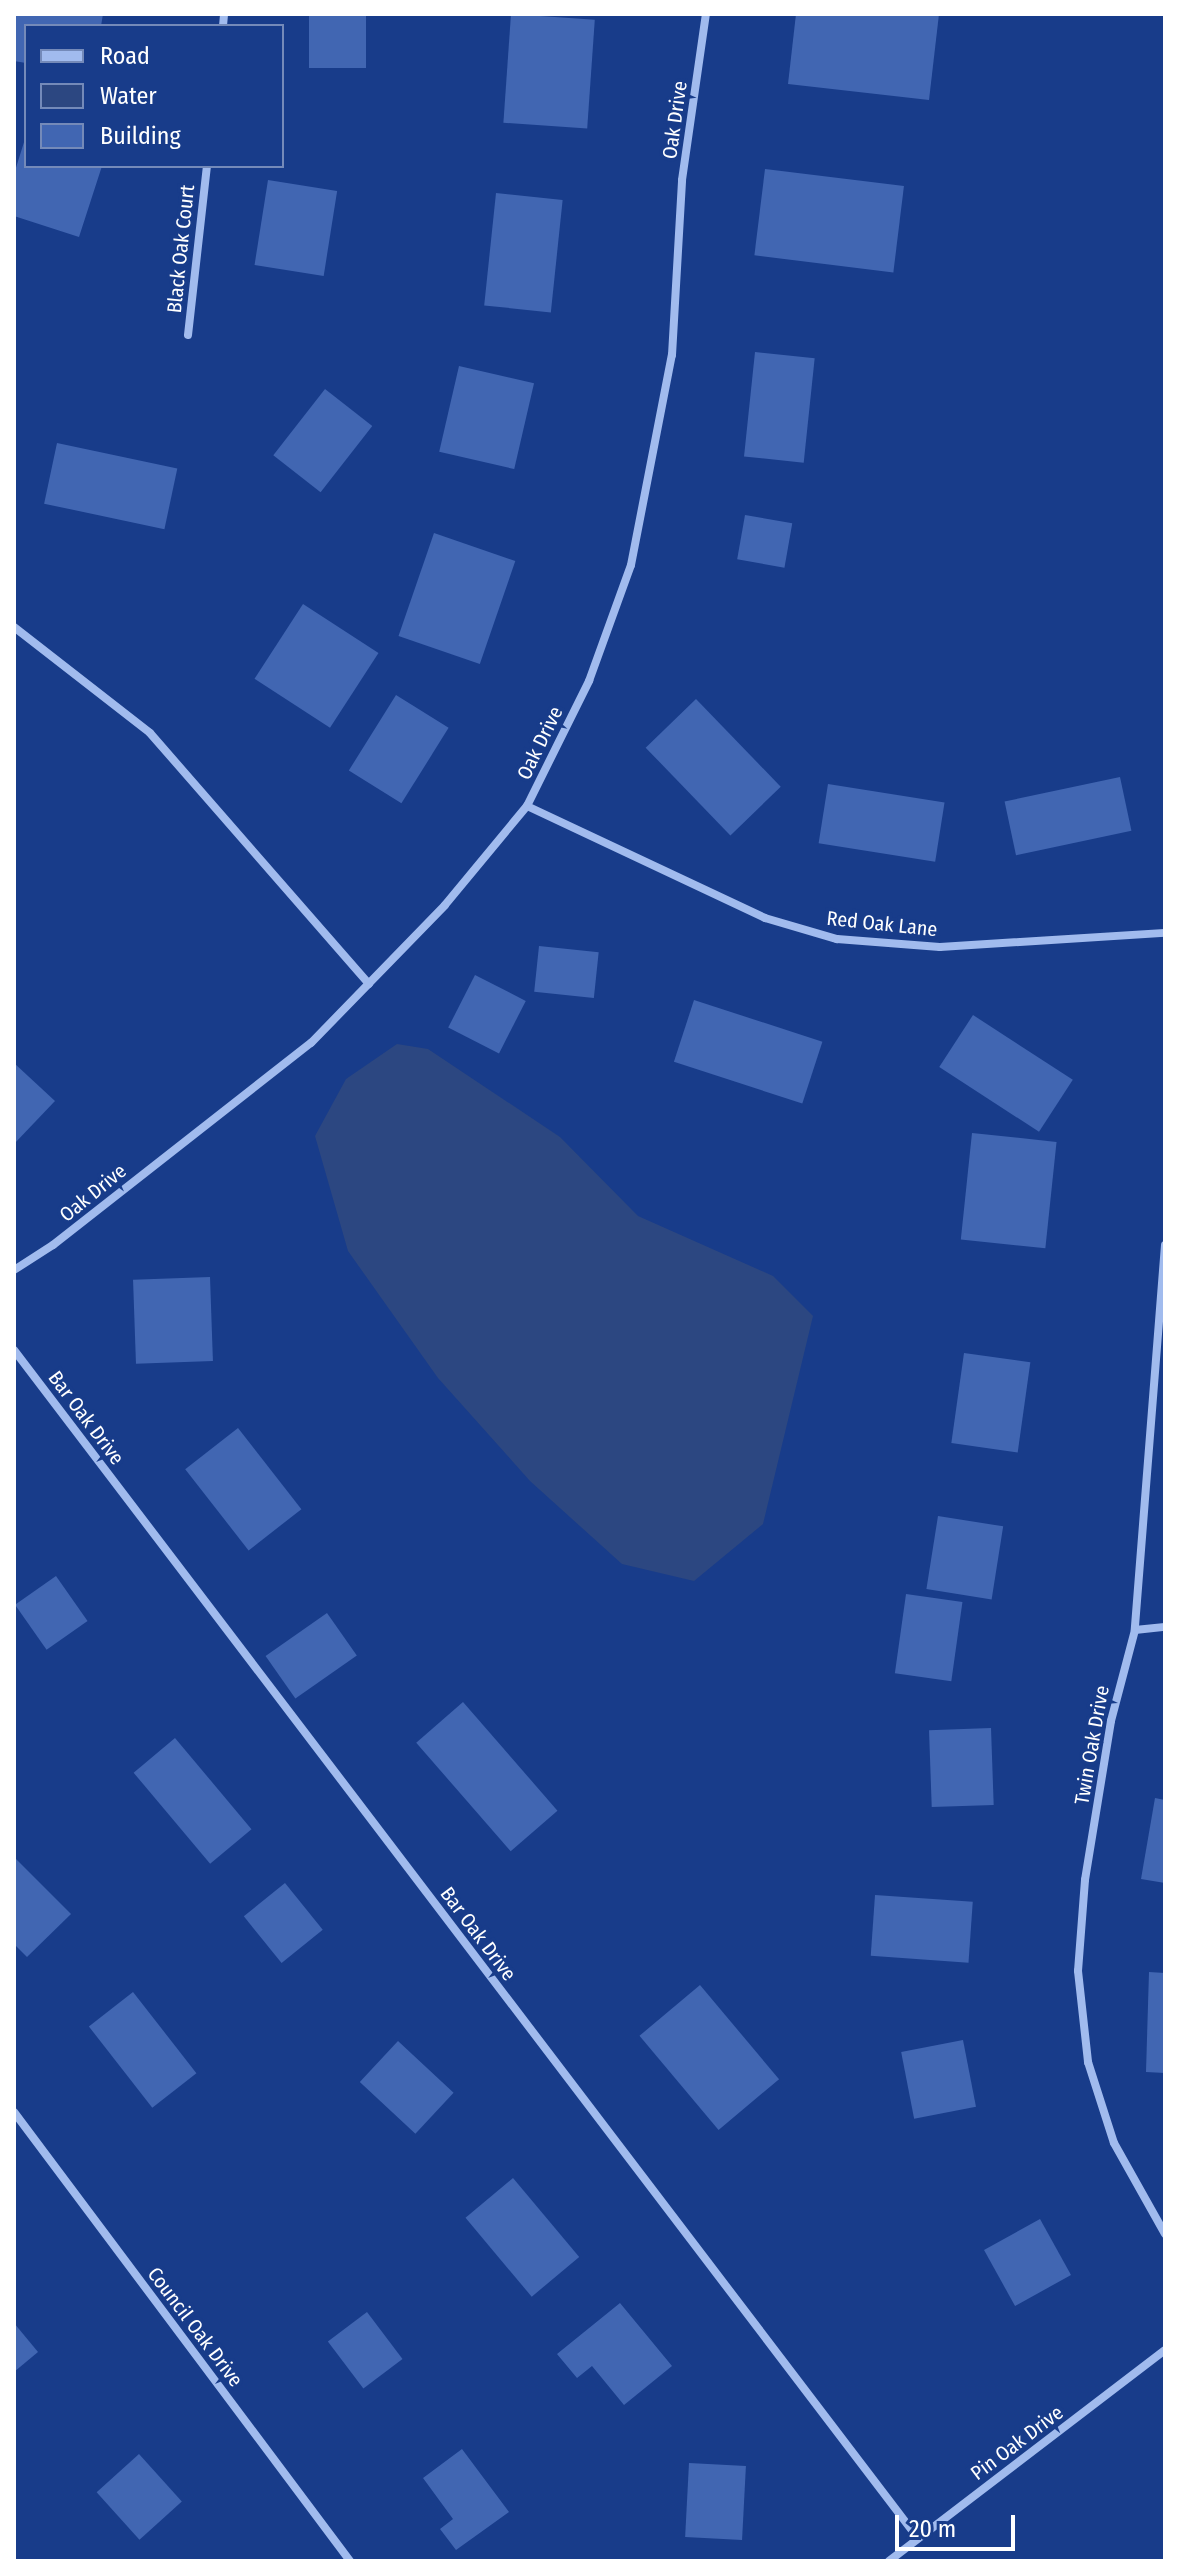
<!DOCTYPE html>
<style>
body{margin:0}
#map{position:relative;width:1179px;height:2575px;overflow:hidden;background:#183c8a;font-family:"Fira Sans Condensed",sans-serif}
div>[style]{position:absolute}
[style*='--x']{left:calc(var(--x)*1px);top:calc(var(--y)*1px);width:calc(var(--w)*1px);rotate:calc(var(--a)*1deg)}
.water>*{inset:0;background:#2c4781}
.building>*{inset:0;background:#4166b2;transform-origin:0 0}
.street>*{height:8px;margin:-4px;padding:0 4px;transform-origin:4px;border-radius:4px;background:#a1bbee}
span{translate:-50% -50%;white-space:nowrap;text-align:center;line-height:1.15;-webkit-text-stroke:7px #183c8a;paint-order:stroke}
.street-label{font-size:20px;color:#fff}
.frame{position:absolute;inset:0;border:16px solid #fff;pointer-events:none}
.legend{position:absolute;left:24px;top:24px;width:260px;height:144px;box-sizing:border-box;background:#183c8a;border:2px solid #748ab9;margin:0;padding:10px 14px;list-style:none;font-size:24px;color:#fff}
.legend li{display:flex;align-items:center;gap:16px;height:40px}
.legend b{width:40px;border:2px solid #748ab9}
.scale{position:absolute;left:895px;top:2515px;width:120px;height:36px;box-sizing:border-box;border:4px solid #fff;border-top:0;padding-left:10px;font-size:24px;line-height:28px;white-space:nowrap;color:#fff;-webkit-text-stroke:6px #183c8a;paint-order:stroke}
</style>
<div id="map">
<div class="water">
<div style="clip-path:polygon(397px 1044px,428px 1049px,560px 1137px,638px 1216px,773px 1276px,813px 1316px,763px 1524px,694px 1581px,622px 1564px,530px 1481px,438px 1378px,348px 1251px,315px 1136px,346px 1079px)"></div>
</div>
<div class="building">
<div style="clip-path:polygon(14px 14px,103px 14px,101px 26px,26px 26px,26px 63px,14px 61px)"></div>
<div style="left:309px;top:14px;width:57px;height:54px"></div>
<div style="left:511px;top:14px;width:84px;height:109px;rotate:4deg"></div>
<div style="clip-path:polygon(796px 14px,939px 14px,929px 100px,788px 84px)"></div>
<div style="clip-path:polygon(25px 139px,26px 166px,102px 166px,79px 237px,14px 216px,14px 174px)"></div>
<div style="left:765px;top:169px;width:140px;height:87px;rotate:7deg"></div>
<div style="left:268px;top:180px;width:70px;height:86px;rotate:9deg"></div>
<div style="left:496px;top:193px;width:67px;height:113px;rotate:6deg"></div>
<div style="left:755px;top:352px;width:60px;height:105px;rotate:6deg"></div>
<div style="left:459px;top:366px;width:77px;height:88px;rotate:13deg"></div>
<div style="left:325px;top:389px;width:60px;height:84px;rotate:38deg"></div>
<div style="left:57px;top:443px;width:123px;height:62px;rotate:12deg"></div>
<div style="left:745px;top:515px;width:48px;height:45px;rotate:10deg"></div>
<div style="left:434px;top:533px;width:86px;height:109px;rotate:19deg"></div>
<div style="left:303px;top:604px;width:90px;height:89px;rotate:33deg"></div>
<div style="left:396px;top:695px;width:62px;height:89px;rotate:32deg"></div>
<div style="left:696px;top:699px;width:122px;height:70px;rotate:46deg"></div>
<div style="left:1120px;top:777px;width:55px;height:118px;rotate:78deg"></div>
<div style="left:828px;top:784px;width:118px;height:60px;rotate:9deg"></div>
<div style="left:539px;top:946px;width:60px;height:46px;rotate:6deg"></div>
<div style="left:475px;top:975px;width:57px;height:59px;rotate:27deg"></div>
<div style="left:694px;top:1000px;width:135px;height:65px;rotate:18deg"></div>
<div style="left:973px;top:1015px;width:119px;height:62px;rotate:33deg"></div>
<div style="clip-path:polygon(14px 1063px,55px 1101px,14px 1144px)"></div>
<div style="left:972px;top:1133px;width:85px;height:107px;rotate:6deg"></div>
<div style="left:210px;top:1277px;width:84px;height:77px;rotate:88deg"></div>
<div style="left:964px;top:1353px;width:67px;height:91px;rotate:8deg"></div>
<div style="left:238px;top:1428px;width:103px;height:67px;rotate:52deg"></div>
<div style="left:938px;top:1516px;width:66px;height:74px;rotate:9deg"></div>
<div style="left:56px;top:1576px;width:55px;height:50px;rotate:55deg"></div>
<div style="left:906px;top:1594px;width:57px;height:80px;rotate:8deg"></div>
<div style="left:327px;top:1613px;width:52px;height:75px;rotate:55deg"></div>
<div style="left:463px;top:1702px;width:144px;height:62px;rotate:49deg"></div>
<div style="left:991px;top:1728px;width:77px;height:62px;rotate:88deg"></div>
<div style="left:175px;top:1738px;width:119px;height:54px;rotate:50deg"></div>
<div style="clip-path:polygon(1155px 1798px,1165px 1800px,1165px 1883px,1141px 1879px)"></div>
<div style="clip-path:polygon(16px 1859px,71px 1914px,27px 1957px,14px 1944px)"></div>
<div style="left:285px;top:1883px;width:60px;height:53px;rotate:51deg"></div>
<div style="left:875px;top:1895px;width:98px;height:61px;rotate:4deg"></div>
<div style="clip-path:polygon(1149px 1972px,1165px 1973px,1165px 2073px,1146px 2072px)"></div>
<div style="left:700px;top:1985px;width:123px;height:79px;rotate:50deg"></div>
<div style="left:133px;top:1992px;width:103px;height:56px;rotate:52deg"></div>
<div style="left:963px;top:2040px;width:68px;height:63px;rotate:79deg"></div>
<div style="left:398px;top:2041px;width:76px;height:56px;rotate:43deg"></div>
<div style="left:513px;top:2178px;width:103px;height:62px;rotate:50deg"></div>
<div style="left:1040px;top:2219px;width:64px;height:64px;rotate:61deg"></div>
<div style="clip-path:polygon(620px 2303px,672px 2366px,624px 2405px,592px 2366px,577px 2378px,557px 2354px)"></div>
<div style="left:367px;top:2312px;width:59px;height:49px;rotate:53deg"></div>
<div style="clip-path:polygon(14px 2323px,38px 2352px,14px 2372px)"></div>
<div style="clip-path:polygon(462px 2449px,509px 2512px,456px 2550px,440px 2529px,453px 2519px,423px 2478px)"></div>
<div style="left:139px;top:2454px;width:64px;height:57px;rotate:48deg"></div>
<div style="left:689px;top:2463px;width:57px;height:74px;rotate:3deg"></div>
</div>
<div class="street">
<div style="--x:223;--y:26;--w:12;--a:-85"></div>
<div style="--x:188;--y:335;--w:170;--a:-83.6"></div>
<div style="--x:14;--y:627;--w:172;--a:37.9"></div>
<div style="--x:150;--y:733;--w:333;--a:48.9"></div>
<div style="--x:527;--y:806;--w:263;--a:25.2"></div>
<div style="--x:765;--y:918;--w:75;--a:16.3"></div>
<div style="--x:837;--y:939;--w:103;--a:4.4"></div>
<div style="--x:940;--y:947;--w:225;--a:-3.6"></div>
<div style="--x:1165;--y:1245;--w:386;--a:94.5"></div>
<div style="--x:1135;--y:1630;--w:94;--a:104.8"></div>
<div style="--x:1111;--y:1721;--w:161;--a:99.3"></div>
<div style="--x:1085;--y:1880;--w:91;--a:94.4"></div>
<div style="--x:1078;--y:1971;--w:92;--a:83.7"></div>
<div style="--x:1088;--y:2062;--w:85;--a:72.2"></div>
<div style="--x:1114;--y:2143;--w:104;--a:60.7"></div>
<div style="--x:14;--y:1270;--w:46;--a:-32.7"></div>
<div style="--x:53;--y:1245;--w:328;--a:-38.1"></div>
<div style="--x:311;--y:1043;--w:192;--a:-45.8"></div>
<div style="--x:445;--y:905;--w:129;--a:-50.4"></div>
<div style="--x:527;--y:806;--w:140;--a:-63.6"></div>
<div style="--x:589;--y:681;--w:123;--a:-70.1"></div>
<div style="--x:631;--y:565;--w:214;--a:-79"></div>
<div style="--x:672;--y:355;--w:175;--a:-86.7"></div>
<div style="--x:682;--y:180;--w:168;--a:-81.8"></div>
<div style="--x:14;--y:1350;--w:1491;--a:52.74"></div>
<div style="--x:1135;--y:1630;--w:30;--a:-6"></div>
<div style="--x:14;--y:2112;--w:561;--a:53.19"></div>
<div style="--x:889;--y:2561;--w:347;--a:-37.4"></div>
</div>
<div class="street-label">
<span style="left:675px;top:120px;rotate:-82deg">Oak Drive</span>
<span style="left:181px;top:249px;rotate:-84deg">Black Oak Court</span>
<span style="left:540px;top:743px;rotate:-64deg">Oak Drive</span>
<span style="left:882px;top:924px;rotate:6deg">Red Oak Lane</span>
<span style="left:93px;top:1193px;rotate:-39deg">Oak Drive</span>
<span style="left:86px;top:1418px;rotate:53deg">Bar Oak Drive</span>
<span style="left:1092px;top:1745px;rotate:-80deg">Twin Oak Drive</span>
<span style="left:478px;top:1934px;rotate:53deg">Bar Oak Drive</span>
<span style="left:195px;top:2327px;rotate:53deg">Council Oak Drive</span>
<span style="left:1017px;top:2443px;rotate:-37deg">Pin Oak Drive</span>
</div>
<div class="frame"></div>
<ul class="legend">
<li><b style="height:10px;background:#a1bbee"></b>Road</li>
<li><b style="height:22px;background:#2c4781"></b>Water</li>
<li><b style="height:22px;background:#4166b2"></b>Building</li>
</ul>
<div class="scale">20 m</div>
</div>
